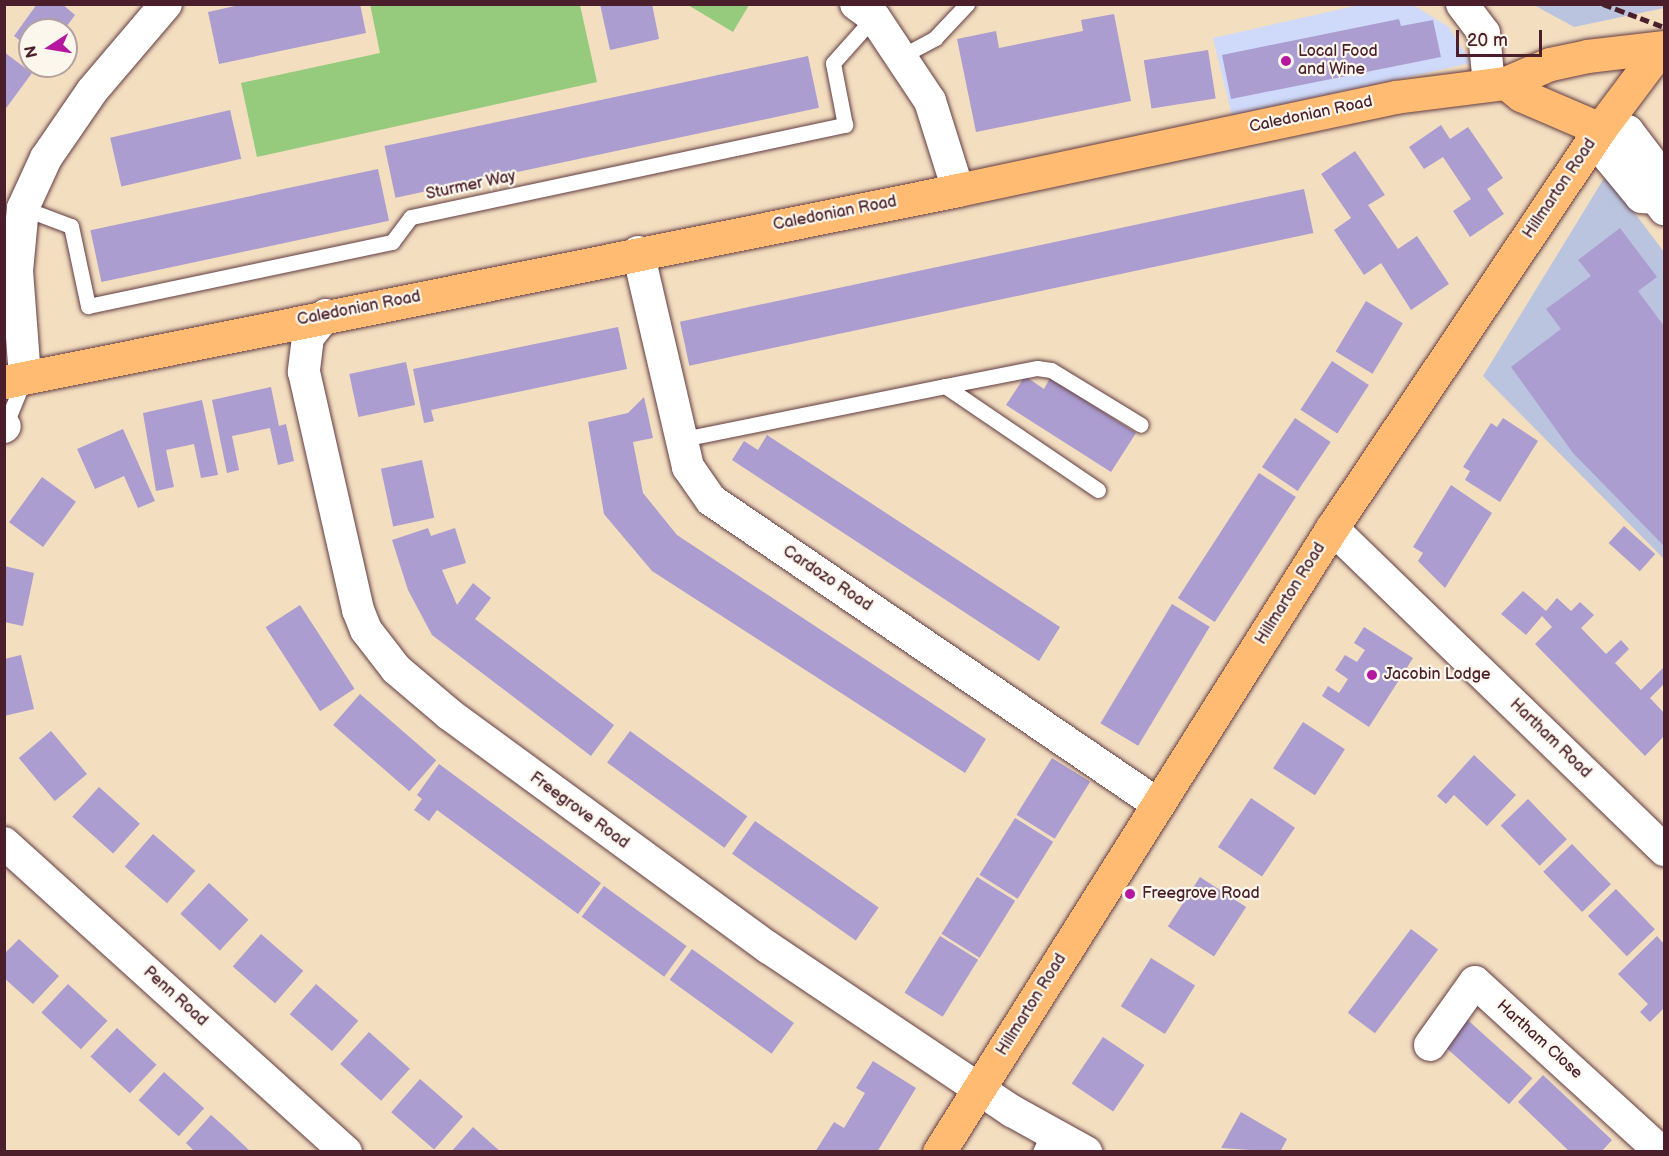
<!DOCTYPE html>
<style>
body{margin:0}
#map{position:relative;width:1669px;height:1156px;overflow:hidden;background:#f3dec0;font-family:"Balsamiq Sans",sans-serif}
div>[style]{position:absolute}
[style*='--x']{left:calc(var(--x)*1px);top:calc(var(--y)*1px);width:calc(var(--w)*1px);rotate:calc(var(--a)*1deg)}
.built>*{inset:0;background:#cfdafa}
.industrial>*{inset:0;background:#bac4de}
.green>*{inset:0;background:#96ca7c}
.building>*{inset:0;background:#ab9dcf;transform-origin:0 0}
.roads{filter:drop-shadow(0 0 2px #633c41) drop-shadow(0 0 2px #633c41)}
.service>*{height:15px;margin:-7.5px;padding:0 7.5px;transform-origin:7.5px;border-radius:7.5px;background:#fff}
.minor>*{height:32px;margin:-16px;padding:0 16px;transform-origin:16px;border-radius:16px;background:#fff}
.tertiary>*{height:33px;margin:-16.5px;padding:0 16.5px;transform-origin:16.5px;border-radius:16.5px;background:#fff}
.primary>*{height:33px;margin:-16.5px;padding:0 16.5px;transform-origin:16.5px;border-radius:16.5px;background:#ffbb71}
.rail>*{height:4.5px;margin-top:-2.25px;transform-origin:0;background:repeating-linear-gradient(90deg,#4a1f2b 0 9px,transparent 0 13.5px)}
.dots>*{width:16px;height:16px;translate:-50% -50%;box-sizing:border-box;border:3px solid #fbf7ec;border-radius:50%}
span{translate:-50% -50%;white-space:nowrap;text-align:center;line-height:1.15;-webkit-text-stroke:4.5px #fbf7ec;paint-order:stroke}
.poi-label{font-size:16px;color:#4a1f2b}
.left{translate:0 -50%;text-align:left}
.street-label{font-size:16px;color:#4a1f2b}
.frame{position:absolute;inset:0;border:6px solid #4a1f2b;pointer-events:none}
.north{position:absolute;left:18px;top:18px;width:60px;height:60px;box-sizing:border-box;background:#fbf7ec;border:2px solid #b4a19f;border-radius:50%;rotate:258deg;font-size:16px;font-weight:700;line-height:24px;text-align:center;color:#4a1f2b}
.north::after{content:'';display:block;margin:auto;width:21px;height:27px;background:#b5179e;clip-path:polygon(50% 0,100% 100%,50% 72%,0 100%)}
.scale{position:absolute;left:1456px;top:30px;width:86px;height:27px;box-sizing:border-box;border:3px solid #4a1f2b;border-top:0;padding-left:8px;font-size:18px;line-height:21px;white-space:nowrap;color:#4a1f2b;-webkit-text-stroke:4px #fbf7ec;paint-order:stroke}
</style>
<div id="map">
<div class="built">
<div style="clip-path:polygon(1359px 5px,1413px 5px,1449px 27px,1471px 63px,1232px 116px,1213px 38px)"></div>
</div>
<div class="industrial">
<div style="clip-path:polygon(1664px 4px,1664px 8px,1574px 27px,1534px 5px)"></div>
<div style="clip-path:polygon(1606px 175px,1664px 252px,1664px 559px,1483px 376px)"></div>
</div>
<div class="green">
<div style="clip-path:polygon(370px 4px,580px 5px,597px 82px,257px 157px,241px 83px,380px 53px)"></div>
<div style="clip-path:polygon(688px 5px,749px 5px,733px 32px)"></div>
</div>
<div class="building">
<div style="clip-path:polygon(37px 4px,62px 4px,75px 15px,64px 30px,30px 30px,30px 48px,14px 36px)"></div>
<div style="clip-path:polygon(244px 4px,360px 4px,366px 33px,219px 64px,208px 12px)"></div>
<div style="clip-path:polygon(600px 4px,652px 4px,659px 39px,610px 50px)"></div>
<div style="clip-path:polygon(1114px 14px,1131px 101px,976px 132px,957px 39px,996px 31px,999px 48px,1083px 31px,1081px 20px)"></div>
<div style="clip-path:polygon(1399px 19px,1401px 26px,1433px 20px,1441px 57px,1231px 99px,1222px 55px)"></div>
<div style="left:1208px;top:50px;width:49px;height:65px;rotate:81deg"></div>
<div style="clip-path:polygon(4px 52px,32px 73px,4px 111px)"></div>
<div style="left:808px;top:56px;width:53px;height:433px;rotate:78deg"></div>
<div style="left:230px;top:110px;width:50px;height:123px;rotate:77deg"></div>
<div style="clip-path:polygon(1441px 125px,1450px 139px,1468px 127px,1503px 178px,1487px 189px,1504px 214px,1470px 237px,1453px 211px,1471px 199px,1443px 157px,1424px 169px,1409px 147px)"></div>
<div style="clip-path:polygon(1355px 151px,1385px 195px,1368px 205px,1398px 249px,1417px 236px,1449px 284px,1411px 310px,1381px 263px,1364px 275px,1334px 230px,1351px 218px,1321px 174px)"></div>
<div style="left:378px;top:169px;width:53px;height:294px;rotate:78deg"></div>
<div style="left:1304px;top:189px;width:45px;height:638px;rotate:78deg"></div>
<div style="clip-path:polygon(1620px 228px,1657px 277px,1638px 291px,1664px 326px,1664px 546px,1573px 453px,1511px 367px,1561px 329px,1546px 309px,1591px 276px,1578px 260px)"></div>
<div style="left:1366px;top:301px;width:43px;height:59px;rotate:31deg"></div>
<div style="clip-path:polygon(618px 327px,627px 369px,431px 410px,434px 421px,424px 423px,413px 369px)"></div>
<div style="left:1332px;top:361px;width:44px;height:58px;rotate:33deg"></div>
<div style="left:406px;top:362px;width:44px;height:58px;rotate:78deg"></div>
<div style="clip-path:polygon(1025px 376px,1044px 389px,1050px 378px,1136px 433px,1111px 472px,1006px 405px)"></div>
<div style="clip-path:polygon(271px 387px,279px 426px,286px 424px,294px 461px,278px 465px,270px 428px,232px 436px,239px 470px,227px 473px,212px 400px)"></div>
<div style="clip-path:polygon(644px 397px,653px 438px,633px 442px,643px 493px,677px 535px,986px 739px,965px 773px,652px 571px,604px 514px,588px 422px,628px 413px)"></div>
<div style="clip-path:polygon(202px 400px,218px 475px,201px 478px,194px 444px,166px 450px,174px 487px,156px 491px,143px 413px)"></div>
<div style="left:1295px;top:418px;width:43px;height:59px;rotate:34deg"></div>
<div style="clip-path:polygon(1503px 418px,1538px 441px,1500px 502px,1465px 480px,1470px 471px,1463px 467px,1491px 423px,1497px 427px)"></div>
<div style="clip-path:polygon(123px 429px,155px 501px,138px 508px,124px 476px,95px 489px,77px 449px)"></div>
<div style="clip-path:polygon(767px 435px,1060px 627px,1039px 661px,732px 460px,744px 441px,758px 450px)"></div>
<div style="left:422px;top:460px;width:59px;height:42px;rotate:78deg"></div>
<div style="left:1259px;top:473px;width:44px;height:149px;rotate:33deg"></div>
<div style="left:42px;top:477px;width:42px;height:56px;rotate:36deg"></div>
<div style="clip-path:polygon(1451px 485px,1492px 513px,1445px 588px,1418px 561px,1423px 553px,1413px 547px)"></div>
<div style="left:1624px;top:526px;width:42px;height:23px;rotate:42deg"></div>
<div style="clip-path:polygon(428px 528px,431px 536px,455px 528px,466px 563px,442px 570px,457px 605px,473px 583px,491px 598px,475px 619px,614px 725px,591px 756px,432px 635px,408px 590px,392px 540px)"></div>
<div style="clip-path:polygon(4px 566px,34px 573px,23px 626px,4px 622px)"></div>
<div style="clip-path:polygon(1523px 591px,1546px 611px,1557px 598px,1571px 611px,1580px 602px,1594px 615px,1581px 628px,1606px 654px,1621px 640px,1629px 649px,1615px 663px,1641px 690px,1664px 667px,1664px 684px,1650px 698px,1664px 713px,1664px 736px,1645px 756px,1535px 644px,1552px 627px,1542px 616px,1526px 635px,1501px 614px)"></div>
<div style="left:1172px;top:604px;width:44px;height:139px;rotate:31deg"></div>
<div style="left:300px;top:605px;width:100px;height:41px;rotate:57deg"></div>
<div style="clip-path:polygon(1364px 627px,1413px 658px,1369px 727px,1322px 696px,1328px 686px,1339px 693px,1348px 679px,1335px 670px,1345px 655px,1357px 662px,1365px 650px,1354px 643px)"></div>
<div style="clip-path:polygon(21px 655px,34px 709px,4px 716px,4px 659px)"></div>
<div style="left:360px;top:694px;width:101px;height:41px;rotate:41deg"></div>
<div style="left:1303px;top:722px;width:50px;height:55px;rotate:33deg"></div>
<div style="left:51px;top:731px;width:56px;height:42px;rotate:50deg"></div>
<div style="left:630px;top:731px;width:145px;height:39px;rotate:36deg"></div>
<div style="clip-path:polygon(1474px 755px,1516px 795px,1487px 826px,1454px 795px,1446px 804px,1437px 796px)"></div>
<div style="left:1052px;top:758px;width:45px;height:67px;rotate:32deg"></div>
<div style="clip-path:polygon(439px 764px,601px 883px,578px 914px,437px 810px,429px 821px,414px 810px,422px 799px,417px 795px)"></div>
<div style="left:99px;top:787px;width:55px;height:40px;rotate:42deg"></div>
<div style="left:1251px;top:798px;width:53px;height:59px;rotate:34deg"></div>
<div style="left:1528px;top:799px;width:56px;height:38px;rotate:46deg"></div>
<div style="left:1015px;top:818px;width:45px;height:67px;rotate:32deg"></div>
<div style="left:755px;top:821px;width:151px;height:40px;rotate:35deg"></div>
<div style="left:153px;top:834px;width:56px;height:43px;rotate:41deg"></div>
<div style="left:1572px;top:844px;width:56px;height:40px;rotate:46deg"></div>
<div style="left:977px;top:877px;width:45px;height:67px;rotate:32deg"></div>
<div style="left:1200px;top:877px;width:55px;height:59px;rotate:33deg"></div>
<div style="left:209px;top:883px;width:54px;height:42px;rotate:43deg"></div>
<div style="left:604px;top:886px;width:102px;height:38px;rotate:36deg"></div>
<div style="left:1616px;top:889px;width:56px;height:39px;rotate:46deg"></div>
<div style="left:1411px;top:929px;width:34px;height:105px;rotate:37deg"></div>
<div style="left:261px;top:934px;width:56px;height:43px;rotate:41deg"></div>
<div style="left:940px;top:936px;width:45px;height:67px;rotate:32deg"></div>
<div style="clip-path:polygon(1657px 936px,1664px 944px,1664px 1008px,1650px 1022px,1640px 1012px,1648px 1004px,1618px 974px)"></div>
<div style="clip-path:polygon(19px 939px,59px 976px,33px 1004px,4px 978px,4px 954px)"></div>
<div style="left:692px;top:949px;width:126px;height:38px;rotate:36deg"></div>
<div style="left:1151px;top:958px;width:52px;height:57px;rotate:32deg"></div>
<div style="left:68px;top:984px;width:54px;height:39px;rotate:43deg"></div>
<div style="left:316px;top:984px;width:56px;height:40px;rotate:41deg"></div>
<div style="left:1461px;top:1014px;width:96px;height:35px;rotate:42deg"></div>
<div style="left:117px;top:1028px;width:54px;height:39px;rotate:43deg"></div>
<div style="left:369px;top:1032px;width:55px;height:43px;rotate:42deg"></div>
<div style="left:1103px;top:1037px;width:50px;height:56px;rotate:34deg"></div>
<div style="clip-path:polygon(873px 1061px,916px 1088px,877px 1152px,815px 1152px,834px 1122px,844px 1128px,865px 1093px,856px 1088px)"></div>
<div style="left:164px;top:1072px;width:54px;height:38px;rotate:42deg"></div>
<div style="clip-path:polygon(1543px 1075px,1612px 1140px,1601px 1152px,1570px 1152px,1518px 1102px)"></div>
<div style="left:420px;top:1079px;width:57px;height:44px;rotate:41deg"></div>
<div style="clip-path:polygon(1241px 1112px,1287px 1139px,1280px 1152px,1221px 1148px)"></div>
<div style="clip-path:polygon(211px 1115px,231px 1133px,251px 1152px,195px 1152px,186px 1143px)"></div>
<div style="clip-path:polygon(473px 1127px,493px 1145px,501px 1152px,451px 1152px)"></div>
</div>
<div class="roads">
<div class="service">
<div style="--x:900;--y:57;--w:40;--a:-28"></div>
<div style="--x:935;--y:38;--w:47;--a:-46.7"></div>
<div style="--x:23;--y:208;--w:51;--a:20.6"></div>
<div style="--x:71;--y:226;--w:82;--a:78"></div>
<div style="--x:88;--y:306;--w:311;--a:-11.9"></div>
<div style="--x:392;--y:242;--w:31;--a:-53"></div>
<div style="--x:411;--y:217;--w:444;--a:-12"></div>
<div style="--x:845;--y:125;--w:63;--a:-101"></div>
<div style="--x:833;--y:63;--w:62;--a:-48.3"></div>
<div style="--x:945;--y:386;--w:94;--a:-11.1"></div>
<div style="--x:1037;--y:368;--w:14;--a:8"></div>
<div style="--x:1051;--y:370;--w:105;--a:31.4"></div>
<div style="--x:5;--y:426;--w:53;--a:-67.8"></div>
<div style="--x:683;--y:439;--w:267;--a:-11.4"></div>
<div style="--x:945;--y:386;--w:185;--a:34.2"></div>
<div style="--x:1040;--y:1152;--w:22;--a:-66"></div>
</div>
<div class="minor">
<div style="--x:856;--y:4;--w:22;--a:36"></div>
<div style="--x:874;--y:17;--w:101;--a:56.3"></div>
<div style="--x:930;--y:101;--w:93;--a:72.5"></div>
<div style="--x:1462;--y:4;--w:36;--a:53"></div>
<div style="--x:1484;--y:33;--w:52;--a:84.5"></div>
<div style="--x:638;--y:252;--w:221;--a:76.9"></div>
<div style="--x:688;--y:467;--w:40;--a:55.1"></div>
<div style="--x:711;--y:500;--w:542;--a:34.25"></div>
<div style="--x:326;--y:315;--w:28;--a:129"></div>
<div style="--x:308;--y:337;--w:35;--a:97"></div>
<div style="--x:304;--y:372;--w:244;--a:77.2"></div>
<div style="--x:358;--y:610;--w:22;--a:68"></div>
<div style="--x:366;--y:630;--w:49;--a:52.4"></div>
<div style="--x:396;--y:669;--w:70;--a:40.3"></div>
<div style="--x:449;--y:714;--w:396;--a:36.2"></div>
<div style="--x:769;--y:948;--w:293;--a:33.9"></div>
<div style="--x:1012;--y:1111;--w:85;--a:29"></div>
<div style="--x:25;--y:377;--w:106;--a:-94.3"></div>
<div style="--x:17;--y:271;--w:63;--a:-84.6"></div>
<div style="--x:23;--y:208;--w:55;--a:-65.3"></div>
<div style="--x:46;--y:158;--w:81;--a:-55.5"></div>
<div style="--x:92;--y:91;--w:114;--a:-49.6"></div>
<div style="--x:4;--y:427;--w:1;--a:-45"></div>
<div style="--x:1332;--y:528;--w:463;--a:44.1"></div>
<div style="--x:4;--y:843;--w:461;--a:42.1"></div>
<div style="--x:1430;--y:1045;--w:77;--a:-54.5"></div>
<div style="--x:1475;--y:982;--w:252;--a:42.4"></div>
</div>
<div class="tertiary">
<div style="--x:1656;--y:197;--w:22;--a:-77"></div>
<div style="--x:1661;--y:176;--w:56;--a:-127.1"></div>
<div style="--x:1627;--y:131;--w:27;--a:-176"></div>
<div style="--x:1600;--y:129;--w:29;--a:72"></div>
<div style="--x:1609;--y:157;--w:50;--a:50.6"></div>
<div style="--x:1641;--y:196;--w:15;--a:4"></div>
<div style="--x:1656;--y:197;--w:14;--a:54"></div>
</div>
<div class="primary">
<div style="--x:1506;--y:83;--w:19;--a:39"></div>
<div style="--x:1521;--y:95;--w:86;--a:23.3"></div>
<div style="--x:4;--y:382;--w:973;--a:-11.38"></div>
<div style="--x:958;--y:190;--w:447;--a:-12"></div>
<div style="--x:1395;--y:97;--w:112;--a:-7.2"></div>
<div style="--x:1506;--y:83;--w:48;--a:-23.4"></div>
<div style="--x:1550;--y:64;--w:38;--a:-12"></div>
<div style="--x:1587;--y:56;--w:78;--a:-6.7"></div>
<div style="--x:939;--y:1152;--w:737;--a:-57.8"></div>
<div style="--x:1332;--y:528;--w:481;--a:-56.1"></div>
<div style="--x:1600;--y:129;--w:100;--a:-53.1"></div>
</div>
</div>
<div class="rail">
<div style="--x:1603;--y:4;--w:65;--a:20.7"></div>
</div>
<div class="dots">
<div style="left:1286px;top:61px;background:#b5179e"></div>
<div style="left:1372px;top:675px;background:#b5179e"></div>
<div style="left:1130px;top:894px;background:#b5179e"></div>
</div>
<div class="poi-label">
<span class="left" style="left:1298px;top:61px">Local Food<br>and Wine</span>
<span class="left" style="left:1384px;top:675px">Jacobin Lodge</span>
<span class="left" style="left:1142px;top:894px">Freegrove Road</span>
</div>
<div class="street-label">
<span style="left:1311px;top:115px;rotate:-12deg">Caledonian Road</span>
<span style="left:471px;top:186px;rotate:-12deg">Sturmer Way</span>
<span style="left:1560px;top:189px;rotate:-56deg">Hillmarton Road</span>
<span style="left:835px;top:214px;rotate:-11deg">Caledonian Road</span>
<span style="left:359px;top:309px;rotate:-11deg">Caledonian Road</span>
<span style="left:827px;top:579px;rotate:34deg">Cardozo Road</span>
<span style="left:1291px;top:594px;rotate:-58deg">Hillmarton Road</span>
<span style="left:1550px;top:739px;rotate:44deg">Hartham Road</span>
<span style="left:579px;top:811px;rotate:36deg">Freegrove Road</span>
<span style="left:175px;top:997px;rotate:42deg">Penn Road</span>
<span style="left:1032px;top:1005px;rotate:-58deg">Hillmarton Road</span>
<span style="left:1539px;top:1040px;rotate:42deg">Hartham Close</span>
</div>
<div class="frame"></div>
<div class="north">N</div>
<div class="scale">20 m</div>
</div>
